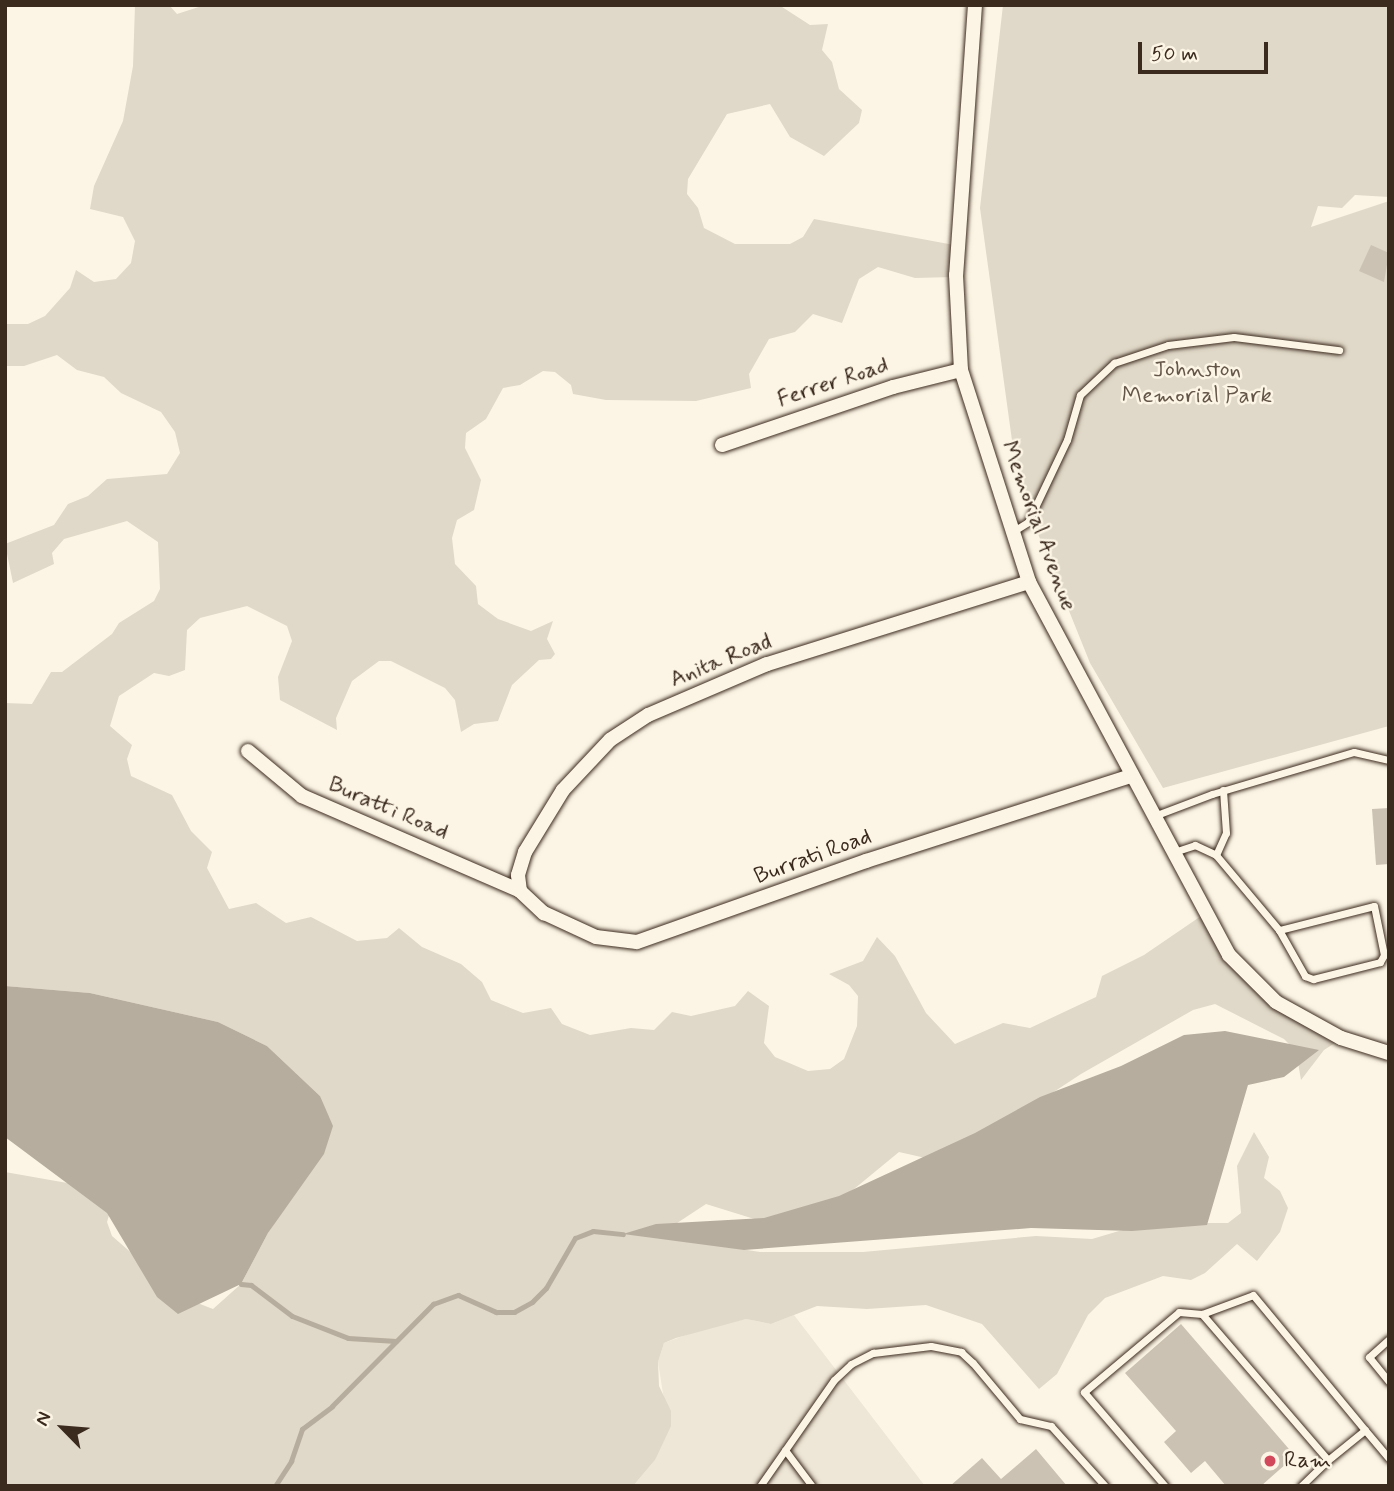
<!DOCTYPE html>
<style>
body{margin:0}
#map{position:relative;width:1394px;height:1491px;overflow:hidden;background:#fcf5e5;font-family:Mynerve,sans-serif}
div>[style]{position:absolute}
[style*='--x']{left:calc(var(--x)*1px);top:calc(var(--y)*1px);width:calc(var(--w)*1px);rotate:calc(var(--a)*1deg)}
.built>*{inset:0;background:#eee6d6}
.green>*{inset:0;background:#e0d8c8}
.water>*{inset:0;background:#b7ad9e}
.stream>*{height:5px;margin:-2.5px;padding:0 2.5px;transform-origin:2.5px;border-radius:2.5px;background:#b7ad9e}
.building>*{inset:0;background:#ccc2b3}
.roads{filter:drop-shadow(0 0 2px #3b2a1e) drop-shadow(0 0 2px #3b2a1e)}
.service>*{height:7px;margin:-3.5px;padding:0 3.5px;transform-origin:3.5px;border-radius:3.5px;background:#fcf5e5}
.minor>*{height:14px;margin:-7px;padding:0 7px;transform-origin:7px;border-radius:7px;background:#fcf5e5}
.dots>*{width:19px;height:19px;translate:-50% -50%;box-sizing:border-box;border:4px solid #fcf5e5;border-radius:50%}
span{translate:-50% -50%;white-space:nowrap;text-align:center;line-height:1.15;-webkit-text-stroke:5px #fcf5e5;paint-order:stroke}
.park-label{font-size:23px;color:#645648}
.street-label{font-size:23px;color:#3b2a1e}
.poi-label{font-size:23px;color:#3b2a1e}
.left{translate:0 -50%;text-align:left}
.frame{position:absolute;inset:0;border:7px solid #3b2a1e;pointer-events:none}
.north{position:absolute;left:28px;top:1393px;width:70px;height:70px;-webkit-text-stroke:5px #fcf5e5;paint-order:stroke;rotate:295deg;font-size:19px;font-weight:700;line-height:28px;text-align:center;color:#3b2a1e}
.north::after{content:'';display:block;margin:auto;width:24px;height:32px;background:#3b2a1e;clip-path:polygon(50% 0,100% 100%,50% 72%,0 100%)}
.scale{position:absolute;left:1138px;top:42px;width:130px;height:32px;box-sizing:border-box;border:4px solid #3b2a1e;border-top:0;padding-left:9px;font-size:21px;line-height:24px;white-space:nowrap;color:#3b2a1e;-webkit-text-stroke:5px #fcf5e5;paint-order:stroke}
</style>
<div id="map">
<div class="built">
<div style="clip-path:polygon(794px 1315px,925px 1486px,633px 1486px,655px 1460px,665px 1406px,658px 1362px,664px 1343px,711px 1326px,746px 1319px,771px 1324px)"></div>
</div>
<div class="green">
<div style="clip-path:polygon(135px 5px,169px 5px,177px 14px,205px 5px,779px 5px,810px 25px,828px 24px,822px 50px,832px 62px,839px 89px,862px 110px,859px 123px,824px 156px,790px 137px,770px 104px,727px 114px,688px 179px,687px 194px,698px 208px,704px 228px,735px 244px,790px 244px,803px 237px,814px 219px,954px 245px,953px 277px,915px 278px,878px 267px,859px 279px,842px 323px,813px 314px,795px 332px,769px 339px,749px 374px,751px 388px,696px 401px,606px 400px,573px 394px,571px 385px,555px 372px,543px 371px,520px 385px,503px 388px,486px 419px,466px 433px,465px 448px,481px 480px,474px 510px,457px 520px,452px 538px,455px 564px,476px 586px,478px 604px,498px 619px,531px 631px,553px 621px,547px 639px,555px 654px,551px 659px,539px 660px,512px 685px,498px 721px,474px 724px,461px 732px,455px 700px,445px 688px,391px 661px,379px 661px,352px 681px,336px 718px,337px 730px,280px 700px,278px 677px,292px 641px,287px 626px,247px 606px,200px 618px,187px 630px,185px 670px,169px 676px,154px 673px,119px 696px,110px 726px,132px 745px,127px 759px,131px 776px,172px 795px,191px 831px,212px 852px,207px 868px,229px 909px,256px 903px,286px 923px,311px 917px,357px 941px,387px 938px,399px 928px,422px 947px,461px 964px,482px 982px,491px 1000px,523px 1013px,551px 1008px,562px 1024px,590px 1035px,631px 1028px,654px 1030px,672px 1012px,691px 1016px,735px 1006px,748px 991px,769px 1006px,764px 1043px,775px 1057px,808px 1071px,830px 1069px,844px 1059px,857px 1026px,858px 996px,849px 985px,829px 974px,863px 961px,877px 937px,895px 956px,926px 1013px,955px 1044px,1003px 1023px,1030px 1028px,1096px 997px,1102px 976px,1144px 955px,1204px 914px,1271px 996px,1344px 1037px,1324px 1050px,1301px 1080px,1296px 1051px,1284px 1039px,1215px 1004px,1193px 1010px,1081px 1074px,973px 1145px,930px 1159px,899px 1152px,854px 1189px,808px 1216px,767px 1223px,706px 1204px,668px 1229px,715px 1245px,760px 1252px,863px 1252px,1036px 1236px,1092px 1239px,1146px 1223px,1228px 1223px,1241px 1213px,1237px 1166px,1254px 1132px,1269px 1157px,1264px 1178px,1280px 1191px,1288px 1208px,1280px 1232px,1257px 1261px,1237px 1244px,1205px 1273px,1191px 1280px,1163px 1276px,1105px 1298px,1088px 1315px,1057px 1374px,1039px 1389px,982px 1324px,926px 1305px,867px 1309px,817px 1306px,771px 1324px,746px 1319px,676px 1338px,664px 1343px,658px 1362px,659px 1386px,671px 1411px,671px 1426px,655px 1460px,633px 1486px,5px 1486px,5px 1172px,73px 1184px,114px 1199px,107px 1222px,112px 1236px,182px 1297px,213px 1309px,241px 1284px,268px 1233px,326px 1144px,320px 1096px,267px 1046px,218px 1022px,90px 993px,5px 986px,5px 703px,32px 704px,51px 672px,62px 672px,112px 634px,119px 623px,154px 601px,160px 589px,158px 542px,127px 521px,64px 539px,52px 553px,54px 564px,13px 583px,5px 544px,54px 525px,68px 504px,88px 496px,107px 479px,167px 474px,180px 453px,175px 432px,161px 412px,121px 393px,104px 377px,77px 370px,57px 355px,24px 366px,5px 366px,5px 324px,28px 324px,45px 316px,70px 288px,76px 270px,94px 282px,116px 279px,131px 263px,135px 241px,123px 217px,90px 209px,94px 186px,123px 121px,133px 66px)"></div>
<div style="clip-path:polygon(1003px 5px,1389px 5px,1389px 197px,1355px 195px,1342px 208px,1318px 206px,1311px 227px,1389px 201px,1389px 726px,1163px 788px,1090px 663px,1018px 484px,980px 208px)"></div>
</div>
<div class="water">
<div style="clip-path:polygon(5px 986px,90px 993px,218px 1022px,267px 1046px,320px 1096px,333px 1126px,324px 1154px,268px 1233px,241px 1284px,178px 1314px,157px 1297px,107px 1213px,5px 1137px)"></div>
<div style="clip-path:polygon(1225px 1031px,1319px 1050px,1284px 1077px,1248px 1085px,1207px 1225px,1132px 1231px,1031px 1228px,744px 1250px,623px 1234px,656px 1224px,764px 1218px,839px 1196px,975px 1133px,1040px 1097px,1121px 1066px,1184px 1035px)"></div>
</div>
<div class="stream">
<div style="--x:241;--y:1284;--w:10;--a:6"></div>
<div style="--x:251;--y:1285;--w:51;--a:37.1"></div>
<div style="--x:292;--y:1316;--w:60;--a:21.4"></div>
<div style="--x:348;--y:1338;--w:48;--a:3.6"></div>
<div style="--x:275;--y:1486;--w:30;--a:-57"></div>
<div style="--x:291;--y:1461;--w:34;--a:-71"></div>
<div style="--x:302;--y:1429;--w:38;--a:-37"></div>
<div style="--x:332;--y:1406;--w:144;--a:-45.3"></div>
<div style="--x:433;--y:1304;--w:27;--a:-20"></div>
<div style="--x:458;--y:1295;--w:42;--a:24.1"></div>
<div style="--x:496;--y:1312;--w:18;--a:0"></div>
<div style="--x:514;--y:1312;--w:21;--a:-29"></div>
<div style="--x:532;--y:1302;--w:20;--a:-45"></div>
<div style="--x:546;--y:1288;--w:58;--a:-59.9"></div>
<div style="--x:575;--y:1238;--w:19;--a:-21"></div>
<div style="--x:593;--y:1231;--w:30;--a:6"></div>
</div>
<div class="building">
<div style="clip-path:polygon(1371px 245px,1389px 253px,1384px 282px,1359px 271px)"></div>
<div style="clip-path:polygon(1389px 808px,1389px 864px,1376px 865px,1372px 809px)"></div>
<div style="clip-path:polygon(1181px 1324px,1295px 1456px,1261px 1486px,1226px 1486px,1205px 1461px,1191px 1473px,1164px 1442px,1176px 1431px,1125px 1373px)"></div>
<div style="clip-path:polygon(1036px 1449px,1067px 1486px,950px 1486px,982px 1458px,1001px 1479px)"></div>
</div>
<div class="roads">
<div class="service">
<div style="--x:1012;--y:532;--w:19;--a:-32"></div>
<div style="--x:1028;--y:522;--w:91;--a:-64.6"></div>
<div style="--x:1067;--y:440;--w:47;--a:-73.9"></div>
<div style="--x:1080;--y:395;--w:47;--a:-43.3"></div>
<div style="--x:1114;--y:363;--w:57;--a:-18.4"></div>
<div style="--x:1168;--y:345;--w:66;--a:-6.9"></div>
<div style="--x:1234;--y:337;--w:106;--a:7.1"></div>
<div style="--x:1154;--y:816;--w:62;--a:-20.8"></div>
<div style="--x:1212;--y:794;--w:148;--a:-16.5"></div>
<div style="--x:1354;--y:752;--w:36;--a:13"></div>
<div style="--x:1174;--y:852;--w:22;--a:-18"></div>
<div style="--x:1195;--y:845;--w:23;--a:25"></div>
<div style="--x:1216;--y:855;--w:98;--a:50"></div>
<div style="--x:1279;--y:930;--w:53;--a:60.5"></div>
<div style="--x:1305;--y:976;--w:9;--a:21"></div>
<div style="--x:1313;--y:979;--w:69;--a:-14.2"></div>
<div style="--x:1380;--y:962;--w:8;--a:-60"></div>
<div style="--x:1384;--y:955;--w:50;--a:-101.5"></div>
<div style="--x:1374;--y:906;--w:98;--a:165.8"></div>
<div style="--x:1216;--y:855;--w:24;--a:-66"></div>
<div style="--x:1226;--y:833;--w:43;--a:-94"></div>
<div style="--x:1389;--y:1339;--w:27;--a:138"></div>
<div style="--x:1369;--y:1357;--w:32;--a:51"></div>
<div style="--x:1365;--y:1430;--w:48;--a:141"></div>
<div style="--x:1328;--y:1460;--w:193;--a:-130.8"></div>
<div style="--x:1202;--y:1314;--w:54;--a:-20.4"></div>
<div style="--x:1253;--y:1295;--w:175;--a:50.3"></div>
<div style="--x:1365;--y:1430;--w:38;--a:50"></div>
<div style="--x:785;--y:1450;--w:45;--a:53.1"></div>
<div style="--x:760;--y:1486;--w:129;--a:-55.1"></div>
<div style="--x:834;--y:1380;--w:23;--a:-43"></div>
<div style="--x:851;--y:1364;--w:25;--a:-27"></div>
<div style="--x:873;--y:1353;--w:58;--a:-6.9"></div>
<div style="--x:931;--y:1346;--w:31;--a:11"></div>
<div style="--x:961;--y:1352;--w:16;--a:43"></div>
<div style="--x:973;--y:1363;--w:73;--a:50"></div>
<div style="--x:1020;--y:1419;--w:32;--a:13"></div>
<div style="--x:1051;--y:1426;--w:81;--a:48"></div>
<div style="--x:1165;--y:1486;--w:124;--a:-130.8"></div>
<div style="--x:1084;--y:1392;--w:124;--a:-40.1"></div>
<div style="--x:1179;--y:1312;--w:23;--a:5"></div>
<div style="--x:1301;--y:1486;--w:37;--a:-44"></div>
</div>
<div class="minor">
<div style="--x:975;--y:5;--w:271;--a:94"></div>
<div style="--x:956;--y:275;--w:95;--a:87"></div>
<div style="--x:961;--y:370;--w:223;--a:72.2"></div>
<div style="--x:1029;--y:582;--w:423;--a:61.8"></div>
<div style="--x:1229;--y:955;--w:66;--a:45"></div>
<div style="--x:1276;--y:1002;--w:74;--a:29"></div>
<div style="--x:1341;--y:1038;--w:50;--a:17.4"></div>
<div style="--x:722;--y:445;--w:181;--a:-18.7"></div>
<div style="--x:893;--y:387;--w:70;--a:-14"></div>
<div style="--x:1029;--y:582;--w:275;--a:162.6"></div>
<div style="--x:767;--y:664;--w:129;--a:156.8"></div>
<div style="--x:648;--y:715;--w:45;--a:146.7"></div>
<div style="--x:610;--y:740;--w:69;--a:133.2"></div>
<div style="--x:563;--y:790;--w:73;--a:121.5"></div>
<div style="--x:525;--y:852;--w:24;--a:107"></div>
<div style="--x:518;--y:875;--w:16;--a:83"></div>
<div style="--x:520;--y:891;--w:33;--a:43"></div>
<div style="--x:544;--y:913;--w:57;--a:24.8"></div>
<div style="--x:596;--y:937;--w:41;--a:7"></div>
<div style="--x:637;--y:942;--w:243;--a:-19.5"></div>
<div style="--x:866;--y:861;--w:278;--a:-17.8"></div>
<div style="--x:248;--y:751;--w:70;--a:39.8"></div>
<div style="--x:302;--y:796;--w:238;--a:23.5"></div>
</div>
</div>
<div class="dots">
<div style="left:1270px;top:1461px;background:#d1495b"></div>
</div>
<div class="park-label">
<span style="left:1197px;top:383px">Johnston<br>Memorial Park</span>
</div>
<div class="street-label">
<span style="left:833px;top:383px;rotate:-18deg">Ferrer Road</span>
<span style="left:1038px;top:526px;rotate:70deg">Memorial Avenue</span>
<span style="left:721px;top:661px;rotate:-22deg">Anita Road</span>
<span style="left:388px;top:809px;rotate:23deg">Buratti Road</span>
<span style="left:813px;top:857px;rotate:-20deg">Burrati Road</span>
</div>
<div class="poi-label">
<span class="left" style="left:1284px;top:1461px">Ram</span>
</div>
<div class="frame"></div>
<div class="north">N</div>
<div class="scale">50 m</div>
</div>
